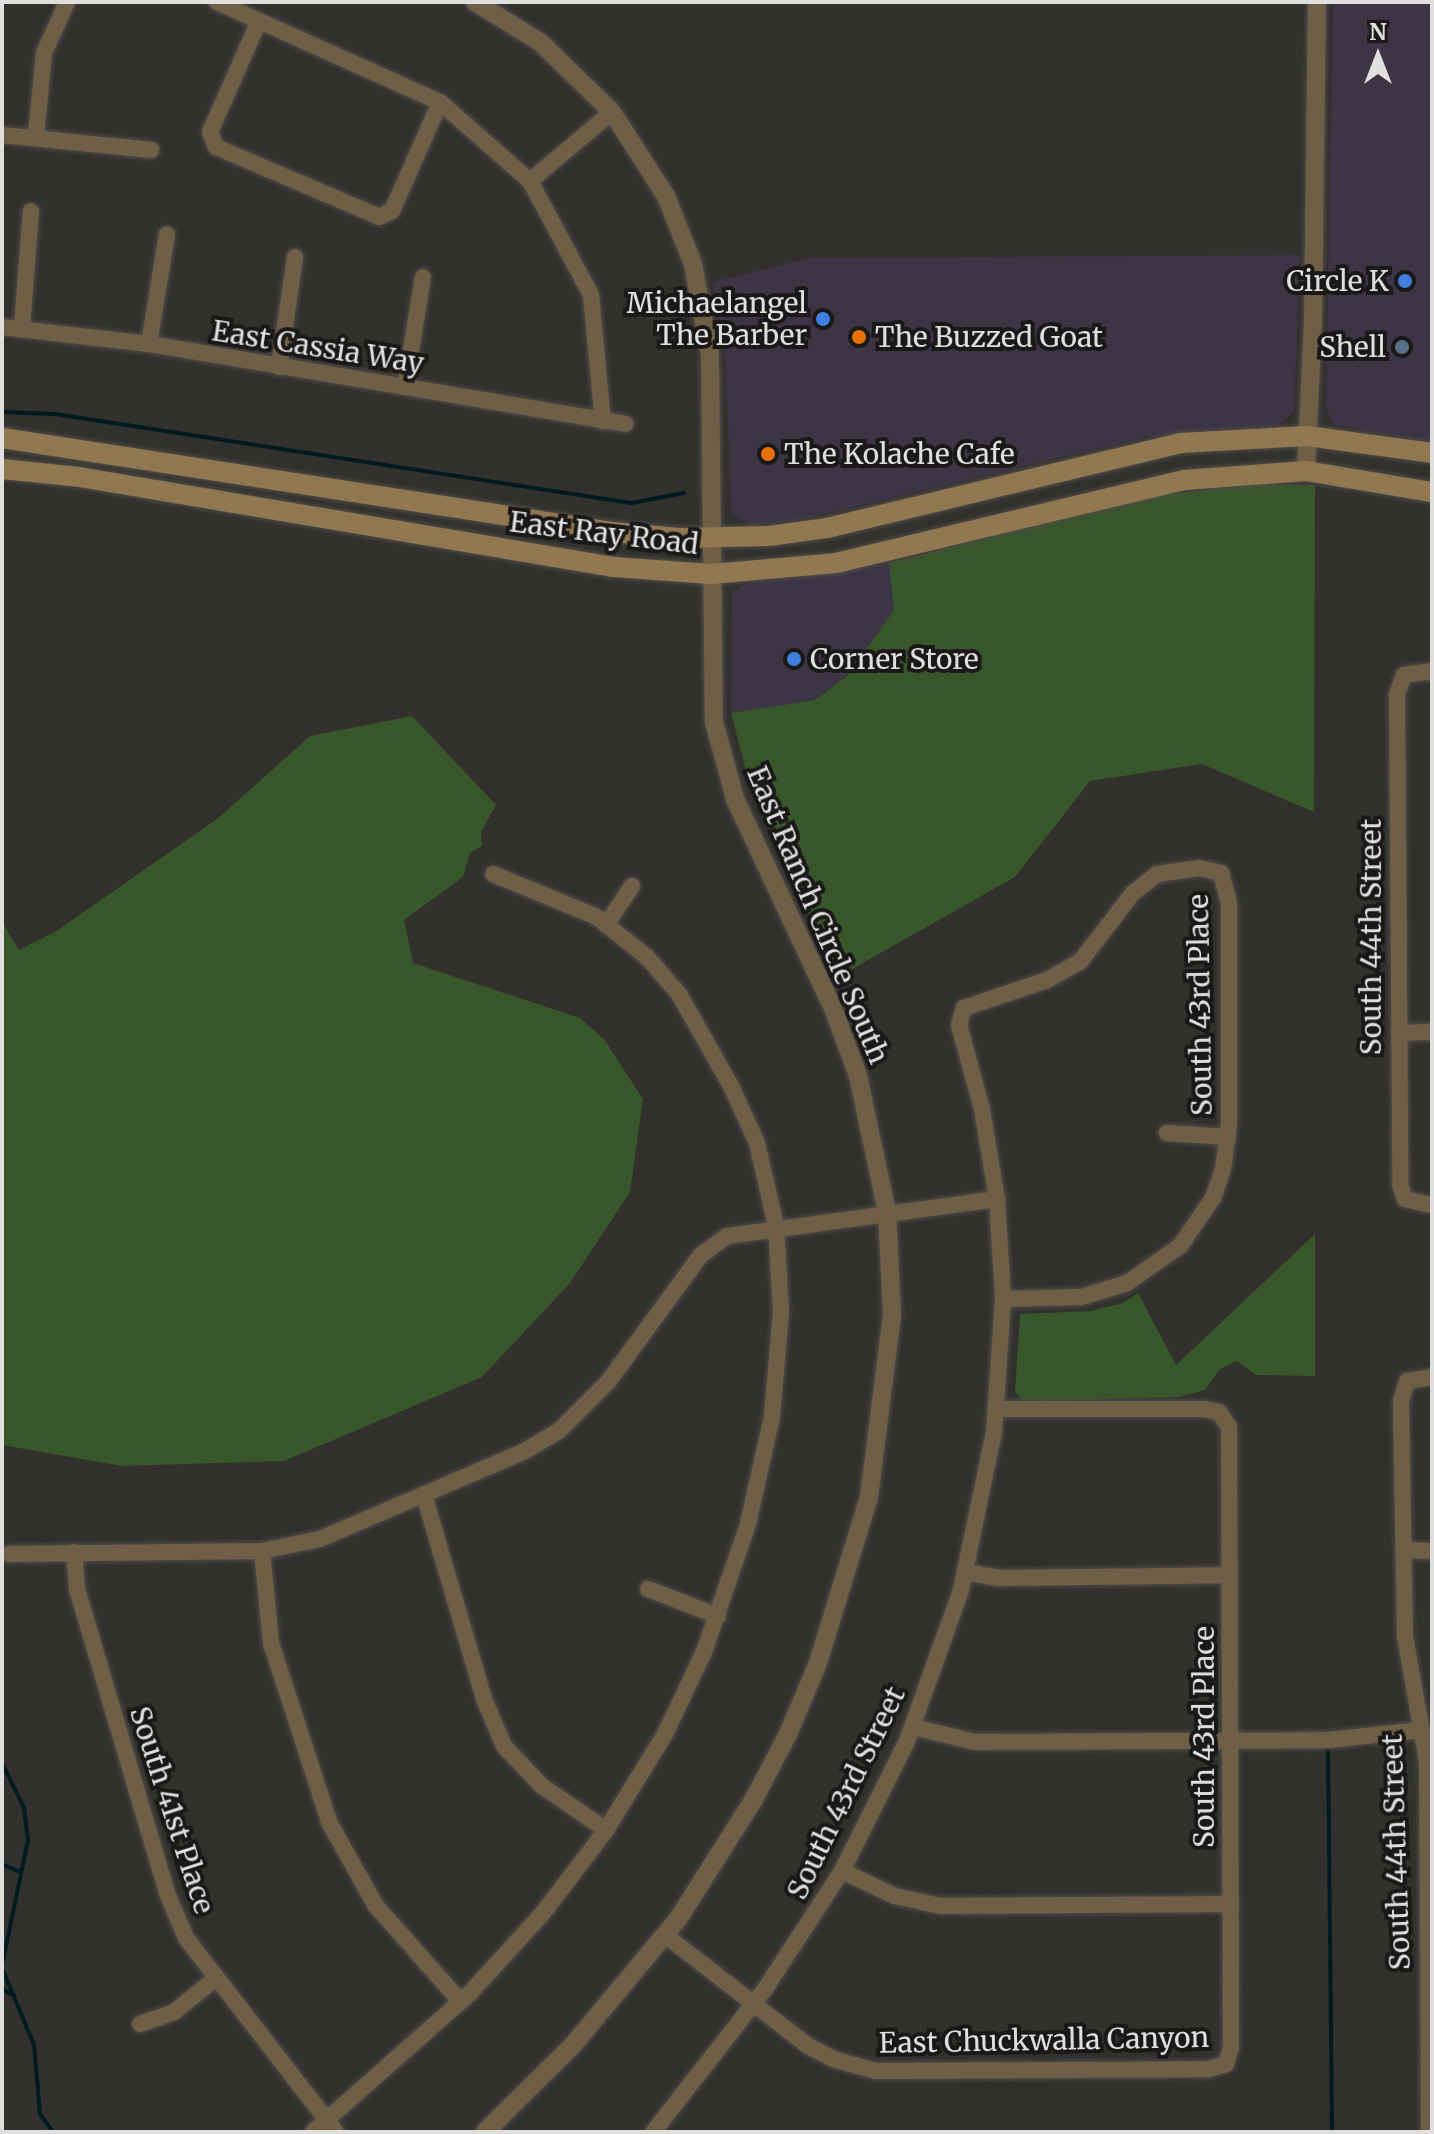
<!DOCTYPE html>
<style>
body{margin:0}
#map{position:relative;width:1434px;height:2134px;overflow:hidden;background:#33312e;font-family:Merriweather,serif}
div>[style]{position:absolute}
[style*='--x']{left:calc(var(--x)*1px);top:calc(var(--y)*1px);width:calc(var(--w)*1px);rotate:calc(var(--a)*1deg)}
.commercial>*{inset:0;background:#3c3546}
.green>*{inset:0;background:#38572a}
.stream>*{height:4px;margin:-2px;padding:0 2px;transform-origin:2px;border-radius:2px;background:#001b22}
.roads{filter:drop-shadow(0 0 2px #4f4d4a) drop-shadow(0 0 2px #4f4d4a)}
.minor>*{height:16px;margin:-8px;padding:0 8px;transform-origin:8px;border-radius:8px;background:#6f5f47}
.tertiary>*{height:18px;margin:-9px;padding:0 9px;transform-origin:9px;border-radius:9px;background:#6f5f47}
.secondary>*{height:20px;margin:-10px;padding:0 10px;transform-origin:10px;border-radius:10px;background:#917851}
.dots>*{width:22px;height:22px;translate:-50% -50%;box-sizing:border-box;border:4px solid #1a1918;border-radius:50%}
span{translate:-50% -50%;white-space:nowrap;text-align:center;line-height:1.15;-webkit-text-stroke:8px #1a1918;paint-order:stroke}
.poi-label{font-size:28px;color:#e1dfde}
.right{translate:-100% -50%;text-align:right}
.left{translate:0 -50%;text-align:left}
.street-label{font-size:28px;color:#e1dfde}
.frame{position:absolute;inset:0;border:4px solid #e1dfde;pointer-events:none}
.north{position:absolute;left:1338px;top:16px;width:80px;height:80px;-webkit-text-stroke:6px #1a1918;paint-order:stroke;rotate:0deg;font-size:22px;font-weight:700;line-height:32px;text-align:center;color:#e1dfde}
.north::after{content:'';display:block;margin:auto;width:28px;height:36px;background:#e1dfde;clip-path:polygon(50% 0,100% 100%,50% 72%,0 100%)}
</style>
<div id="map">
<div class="commercial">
<div style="clip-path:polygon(1333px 2px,1432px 2px,1432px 443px,1335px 425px,1326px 409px)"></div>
<div style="clip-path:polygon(1300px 255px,1294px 411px,1279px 425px,1142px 438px,803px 519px,750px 525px,731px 514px,726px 363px,712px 282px,809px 258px)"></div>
<div style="clip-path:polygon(889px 563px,894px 610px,847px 676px,815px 700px,731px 713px,732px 592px,746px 584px)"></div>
</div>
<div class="green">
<div style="clip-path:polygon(1256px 484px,1315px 485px,1314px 812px,1202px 764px,1090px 781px,1015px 877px,838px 977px,751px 790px,731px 713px,815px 700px,847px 676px,894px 610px,889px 563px,1155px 496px)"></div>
<div style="clip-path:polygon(412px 716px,496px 805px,481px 832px,482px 846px,470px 853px,463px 877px,404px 920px,413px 963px,580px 1018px,604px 1039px,643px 1099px,630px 1192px,570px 1283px,482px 1377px,284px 1461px,122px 1466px,2px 1445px,2px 922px,19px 950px,55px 932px,217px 819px,310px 736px)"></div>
<div style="clip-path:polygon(1315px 1234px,1315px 1376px,1256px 1375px,1237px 1361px,1220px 1369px,1205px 1390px,1179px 1397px,1044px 1401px,1022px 1400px,1015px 1392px,1020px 1314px,1090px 1311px,1123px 1303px,1138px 1293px,1176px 1365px)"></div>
</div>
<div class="stream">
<div style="--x:2;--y:412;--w:53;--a:2.2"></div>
<div style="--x:55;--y:414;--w:583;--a:8.78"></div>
<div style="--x:631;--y:503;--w:54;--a:-10.7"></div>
<div style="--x:1328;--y:1746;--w:386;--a:89.4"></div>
<div style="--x:2;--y:1763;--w:50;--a:63.9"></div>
<div style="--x:24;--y:1808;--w:32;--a:83"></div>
<div style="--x:28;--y:1840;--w:128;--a:101.7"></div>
<div style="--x:2;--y:1864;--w:20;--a:24"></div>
<div style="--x:2;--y:1968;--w:83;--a:67.4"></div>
<div style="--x:34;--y:2045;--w:69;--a:85"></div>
<div style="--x:40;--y:2114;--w:22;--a:54"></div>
<div style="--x:2;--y:1989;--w:14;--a:30"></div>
</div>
<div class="roads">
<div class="minor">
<div style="--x:217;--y:2;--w:244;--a:24.2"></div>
<div style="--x:440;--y:102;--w:120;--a:41.3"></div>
<div style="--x:530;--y:181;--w:129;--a:61.8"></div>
<div style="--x:591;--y:295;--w:127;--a:84.6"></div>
<div style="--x:259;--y:21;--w:121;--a:113.8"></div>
<div style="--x:210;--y:132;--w:16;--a:68"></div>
<div style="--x:216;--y:147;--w:177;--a:23.2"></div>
<div style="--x:379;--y:217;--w:14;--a:-25"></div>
<div style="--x:392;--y:211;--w:119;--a:-66.2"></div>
<div style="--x:2;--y:135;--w:150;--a:5.7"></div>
<div style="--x:36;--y:135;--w:82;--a:-84.4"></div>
<div style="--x:44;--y:53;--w:56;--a:-65.7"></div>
<div style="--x:530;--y:181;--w:107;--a:-40.1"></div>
<div style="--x:2;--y:327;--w:148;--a:6.6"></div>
<div style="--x:149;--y:344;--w:483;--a:9.5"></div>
<div style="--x:22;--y:327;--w:116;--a:-85.6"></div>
<div style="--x:149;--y:344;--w:111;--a:-80.7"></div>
<div style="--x:279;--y:367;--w:111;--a:-81.7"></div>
<div style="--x:405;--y:387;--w:111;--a:-80.7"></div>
<div style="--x:1432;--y:671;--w:28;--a:172"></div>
<div style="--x:1404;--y:675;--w:20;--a:110"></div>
<div style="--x:1397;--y:694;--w:491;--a:89.6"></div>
<div style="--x:1400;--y:1185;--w:15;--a:70"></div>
<div style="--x:1405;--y:1199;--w:28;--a:13"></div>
<div style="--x:606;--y:925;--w:47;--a:-56.3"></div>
<div style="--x:1399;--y:1033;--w:33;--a:-2"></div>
<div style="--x:1167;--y:1133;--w:61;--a:3.8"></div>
<div style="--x:424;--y:1495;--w:213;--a:73.6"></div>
<div style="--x:484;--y:1699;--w:51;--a:66.9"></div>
<div style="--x:504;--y:1746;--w:55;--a:46.5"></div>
<div style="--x:542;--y:1786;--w:78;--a:34.5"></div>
<div style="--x:1404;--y:1550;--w:28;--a:2"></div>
<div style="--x:262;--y:1551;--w:92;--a:84.4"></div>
<div style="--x:271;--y:1643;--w:188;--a:72"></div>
<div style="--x:329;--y:1822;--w:96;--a:60.8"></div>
<div style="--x:376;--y:1906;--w:128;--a:48.5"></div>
<div style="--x:74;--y:1552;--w:37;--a:85"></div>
<div style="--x:77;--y:1589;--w:317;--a:73.5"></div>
<div style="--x:167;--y:1893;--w:49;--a:67.1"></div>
<div style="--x:186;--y:1938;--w:245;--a:52.3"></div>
<div style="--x:9;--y:1554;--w:253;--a:-0.7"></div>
<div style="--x:262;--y:1551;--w:59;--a:-11.7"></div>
<div style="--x:320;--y:1539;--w:221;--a:-23.2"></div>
<div style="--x:523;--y:1452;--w:43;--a:-30.7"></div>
<div style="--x:560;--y:1430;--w:68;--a:-45"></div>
<div style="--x:608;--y:1382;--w:157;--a:-53.8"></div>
<div style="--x:701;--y:1255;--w:32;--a:-36"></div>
<div style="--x:727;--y:1236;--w:273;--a:-7.8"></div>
<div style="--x:965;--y:1572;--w:36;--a:10"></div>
<div style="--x:1000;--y:1578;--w:230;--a:-0.7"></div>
<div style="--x:648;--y:1589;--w:75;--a:21.1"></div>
<div style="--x:913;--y:1727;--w:64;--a:13.6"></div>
<div style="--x:975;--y:1742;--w:353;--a:-0.3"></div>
<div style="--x:1328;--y:1740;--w:95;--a:-6.1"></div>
<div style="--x:842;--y:1871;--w:59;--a:25.3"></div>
<div style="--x:895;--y:1896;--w:47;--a:12.3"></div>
<div style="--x:941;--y:1906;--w:290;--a:-0.4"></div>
<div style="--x:665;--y:1935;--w:181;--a:37.8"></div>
<div style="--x:808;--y:2046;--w:28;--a:27"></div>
<div style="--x:833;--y:2059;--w:45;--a:15.6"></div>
<div style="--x:876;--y:2071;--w:333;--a:-0.3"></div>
<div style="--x:1209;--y:2069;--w:18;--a:-16"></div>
<div style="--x:1226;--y:2064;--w:17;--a:-73"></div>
<div style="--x:1231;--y:2048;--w:621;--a:-90.18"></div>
<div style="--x:1229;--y:1427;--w:18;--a:-124"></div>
<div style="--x:1219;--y:1412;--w:15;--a:-169"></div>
<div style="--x:1204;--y:1409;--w:207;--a:180"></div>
<div style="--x:140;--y:2024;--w:36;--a:-19"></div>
<div style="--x:174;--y:2012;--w:53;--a:-38.8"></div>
<div style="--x:654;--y:2131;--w:180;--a:-52"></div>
<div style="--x:765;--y:1989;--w:141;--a:-56.9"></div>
<div style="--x:842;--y:1871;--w:145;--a:-63.4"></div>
<div style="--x:907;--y:1741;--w:160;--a:-70.3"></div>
<div style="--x:961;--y:1590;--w:161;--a:-78.2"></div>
<div style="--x:994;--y:1432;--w:133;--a:-86.1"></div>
<div style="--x:1003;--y:1299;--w:100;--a:-93.4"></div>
<div style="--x:997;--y:1199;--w:91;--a:-99.5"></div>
<div style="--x:982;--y:1109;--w:87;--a:-105.3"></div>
<div style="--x:959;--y:1025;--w:18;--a:-74"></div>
<div style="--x:964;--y:1008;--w:88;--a:-18.6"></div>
<div style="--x:1047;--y:980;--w:38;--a:-29"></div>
<div style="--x:1080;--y:962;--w:87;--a:-52.5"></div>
<div style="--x:1133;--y:893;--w:31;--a:-38"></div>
<div style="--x:1157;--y:874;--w:42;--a:-8.1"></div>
<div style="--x:1199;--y:868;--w:23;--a:13"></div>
<div style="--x:1221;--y:873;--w:31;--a:75"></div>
<div style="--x:1229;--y:903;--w:221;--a:90"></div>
<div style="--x:1229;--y:1124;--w:45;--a:97.6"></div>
<div style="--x:1223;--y:1169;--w:31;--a:109"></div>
<div style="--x:1213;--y:1198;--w:58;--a:124.5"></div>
<div style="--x:1180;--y:1246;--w:65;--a:145.1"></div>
<div style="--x:1127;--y:1283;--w:47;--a:162.7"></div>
<div style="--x:1082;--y:1297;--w:79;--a:178.5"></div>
<div style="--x:313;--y:2132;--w:211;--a:-41.5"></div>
<div style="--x:471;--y:1992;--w:107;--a:-47.7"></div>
<div style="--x:543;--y:1913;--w:104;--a:-52.8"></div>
<div style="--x:606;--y:1830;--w:113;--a:-58.4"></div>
<div style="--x:665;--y:1734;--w:91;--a:-64.6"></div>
<div style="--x:704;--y:1652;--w:135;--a:-71"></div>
<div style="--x:748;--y:1524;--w:110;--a:-77.4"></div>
<div style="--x:772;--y:1417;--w:106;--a:-85.1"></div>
<div style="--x:781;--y:1311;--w:85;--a:-93.4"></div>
<div style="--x:776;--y:1226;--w:85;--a:-102.9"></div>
<div style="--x:757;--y:1143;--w:63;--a:-114.5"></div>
<div style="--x:731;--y:1086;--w:106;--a:-119.5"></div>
<div style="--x:679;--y:994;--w:49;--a:-130.9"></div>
<div style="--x:647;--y:957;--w:66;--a:-141.7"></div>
<div style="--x:595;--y:916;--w:110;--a:-157.6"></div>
<div style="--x:1429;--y:2132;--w:371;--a:-90.3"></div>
<div style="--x:1427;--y:1761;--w:127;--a:-100"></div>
<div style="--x:1405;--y:1636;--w:235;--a:-91"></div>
<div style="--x:1401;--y:1401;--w:21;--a:-73"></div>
<div style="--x:1407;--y:1381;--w:25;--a:-9"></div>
</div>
<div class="tertiary">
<div style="--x:475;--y:2;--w:76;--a:31.6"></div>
<div style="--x:540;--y:42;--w:100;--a:44.2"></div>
<div style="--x:612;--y:112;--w:100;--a:57.3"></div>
<div style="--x:666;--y:196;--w:73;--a:68.3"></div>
<div style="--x:693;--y:264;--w:93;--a:79.4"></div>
<div style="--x:710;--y:355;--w:367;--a:89.4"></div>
<div style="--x:714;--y:722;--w:80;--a:74.7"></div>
<div style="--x:735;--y:799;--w:231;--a:64.9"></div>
<div style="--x:833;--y:1008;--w:72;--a:69.8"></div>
<div style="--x:858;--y:1076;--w:139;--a:78"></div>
<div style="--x:887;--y:1212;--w:103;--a:87.2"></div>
<div style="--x:892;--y:1315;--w:183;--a:97.2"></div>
<div style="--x:869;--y:1497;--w:174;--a:107.1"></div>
<div style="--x:818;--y:1663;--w:77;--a:112.9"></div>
<div style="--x:788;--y:1734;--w:73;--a:117.6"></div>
<div style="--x:754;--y:1799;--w:142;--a:122.3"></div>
<div style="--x:678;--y:1919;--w:163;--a:129.8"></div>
<div style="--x:574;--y:2044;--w:125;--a:135.3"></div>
<div style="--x:1306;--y:471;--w:148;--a:-87.3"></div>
<div style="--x:1313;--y:323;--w:321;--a:-89.3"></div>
</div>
<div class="secondary">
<div style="--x:2;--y:438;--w:618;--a:8.75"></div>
<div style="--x:613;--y:532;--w:66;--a:5.2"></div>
<div style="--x:679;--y:538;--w:90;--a:-1.3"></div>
<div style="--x:769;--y:536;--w:59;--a:-7.9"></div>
<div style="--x:827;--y:528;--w:363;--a:-13.5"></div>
<div style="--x:1180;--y:443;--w:127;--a:-3.2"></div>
<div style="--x:1307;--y:436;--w:126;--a:7.7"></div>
<div style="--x:2;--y:469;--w:77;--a:5.9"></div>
<div style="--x:79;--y:477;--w:543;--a:9.55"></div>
<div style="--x:614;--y:567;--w:97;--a:4.1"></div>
<div style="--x:711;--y:574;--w:125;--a:-5"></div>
<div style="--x:836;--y:563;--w:358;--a:-13.4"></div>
<div style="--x:1184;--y:480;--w:122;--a:-4.2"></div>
<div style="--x:1306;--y:471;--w:128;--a:9.5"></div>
</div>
</div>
<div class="dots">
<div style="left:1405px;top:281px;background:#3f7fe0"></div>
<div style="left:823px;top:319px;background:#3f7fe0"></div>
<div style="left:859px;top:337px;background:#e8710a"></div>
<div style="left:1402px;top:347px;background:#5c6f8a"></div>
<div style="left:768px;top:454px;background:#e8710a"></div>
<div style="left:794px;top:659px;background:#3f7fe0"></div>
</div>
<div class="poi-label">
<span class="right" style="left:1389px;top:281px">Circle K</span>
<span class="right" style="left:807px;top:319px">Michaelangel<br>The Barber</span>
<span class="left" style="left:875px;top:337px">The Buzzed Goat</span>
<span class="right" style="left:1386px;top:347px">Shell</span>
<span class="left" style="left:784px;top:454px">The Kolache Cafe</span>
<span class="left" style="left:810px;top:659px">Corner Store</span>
</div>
<div class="street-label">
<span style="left:318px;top:347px;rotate:9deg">East Cassia Way</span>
<span style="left:604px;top:533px;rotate:7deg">East Ray Road</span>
<span style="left:818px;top:915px;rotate:67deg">East Ranch Circle South</span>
<span style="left:1371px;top:937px;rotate:-90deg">South 44th Street</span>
<span style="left:1200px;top:1005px;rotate:-91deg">South 43rd Place</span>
<span style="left:1204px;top:1737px;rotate:-90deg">South 43rd Place</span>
<span style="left:846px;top:1793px;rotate:-64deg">South 43rd Street</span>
<span style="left:172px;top:1810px;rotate:72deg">South 41st Place</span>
<span style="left:1396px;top:1852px;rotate:-92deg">South 44th Street</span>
<span style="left:1044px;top:2040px;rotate:-1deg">East Chuckwalla Canyon</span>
</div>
<div class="frame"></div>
<div class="north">N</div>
</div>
